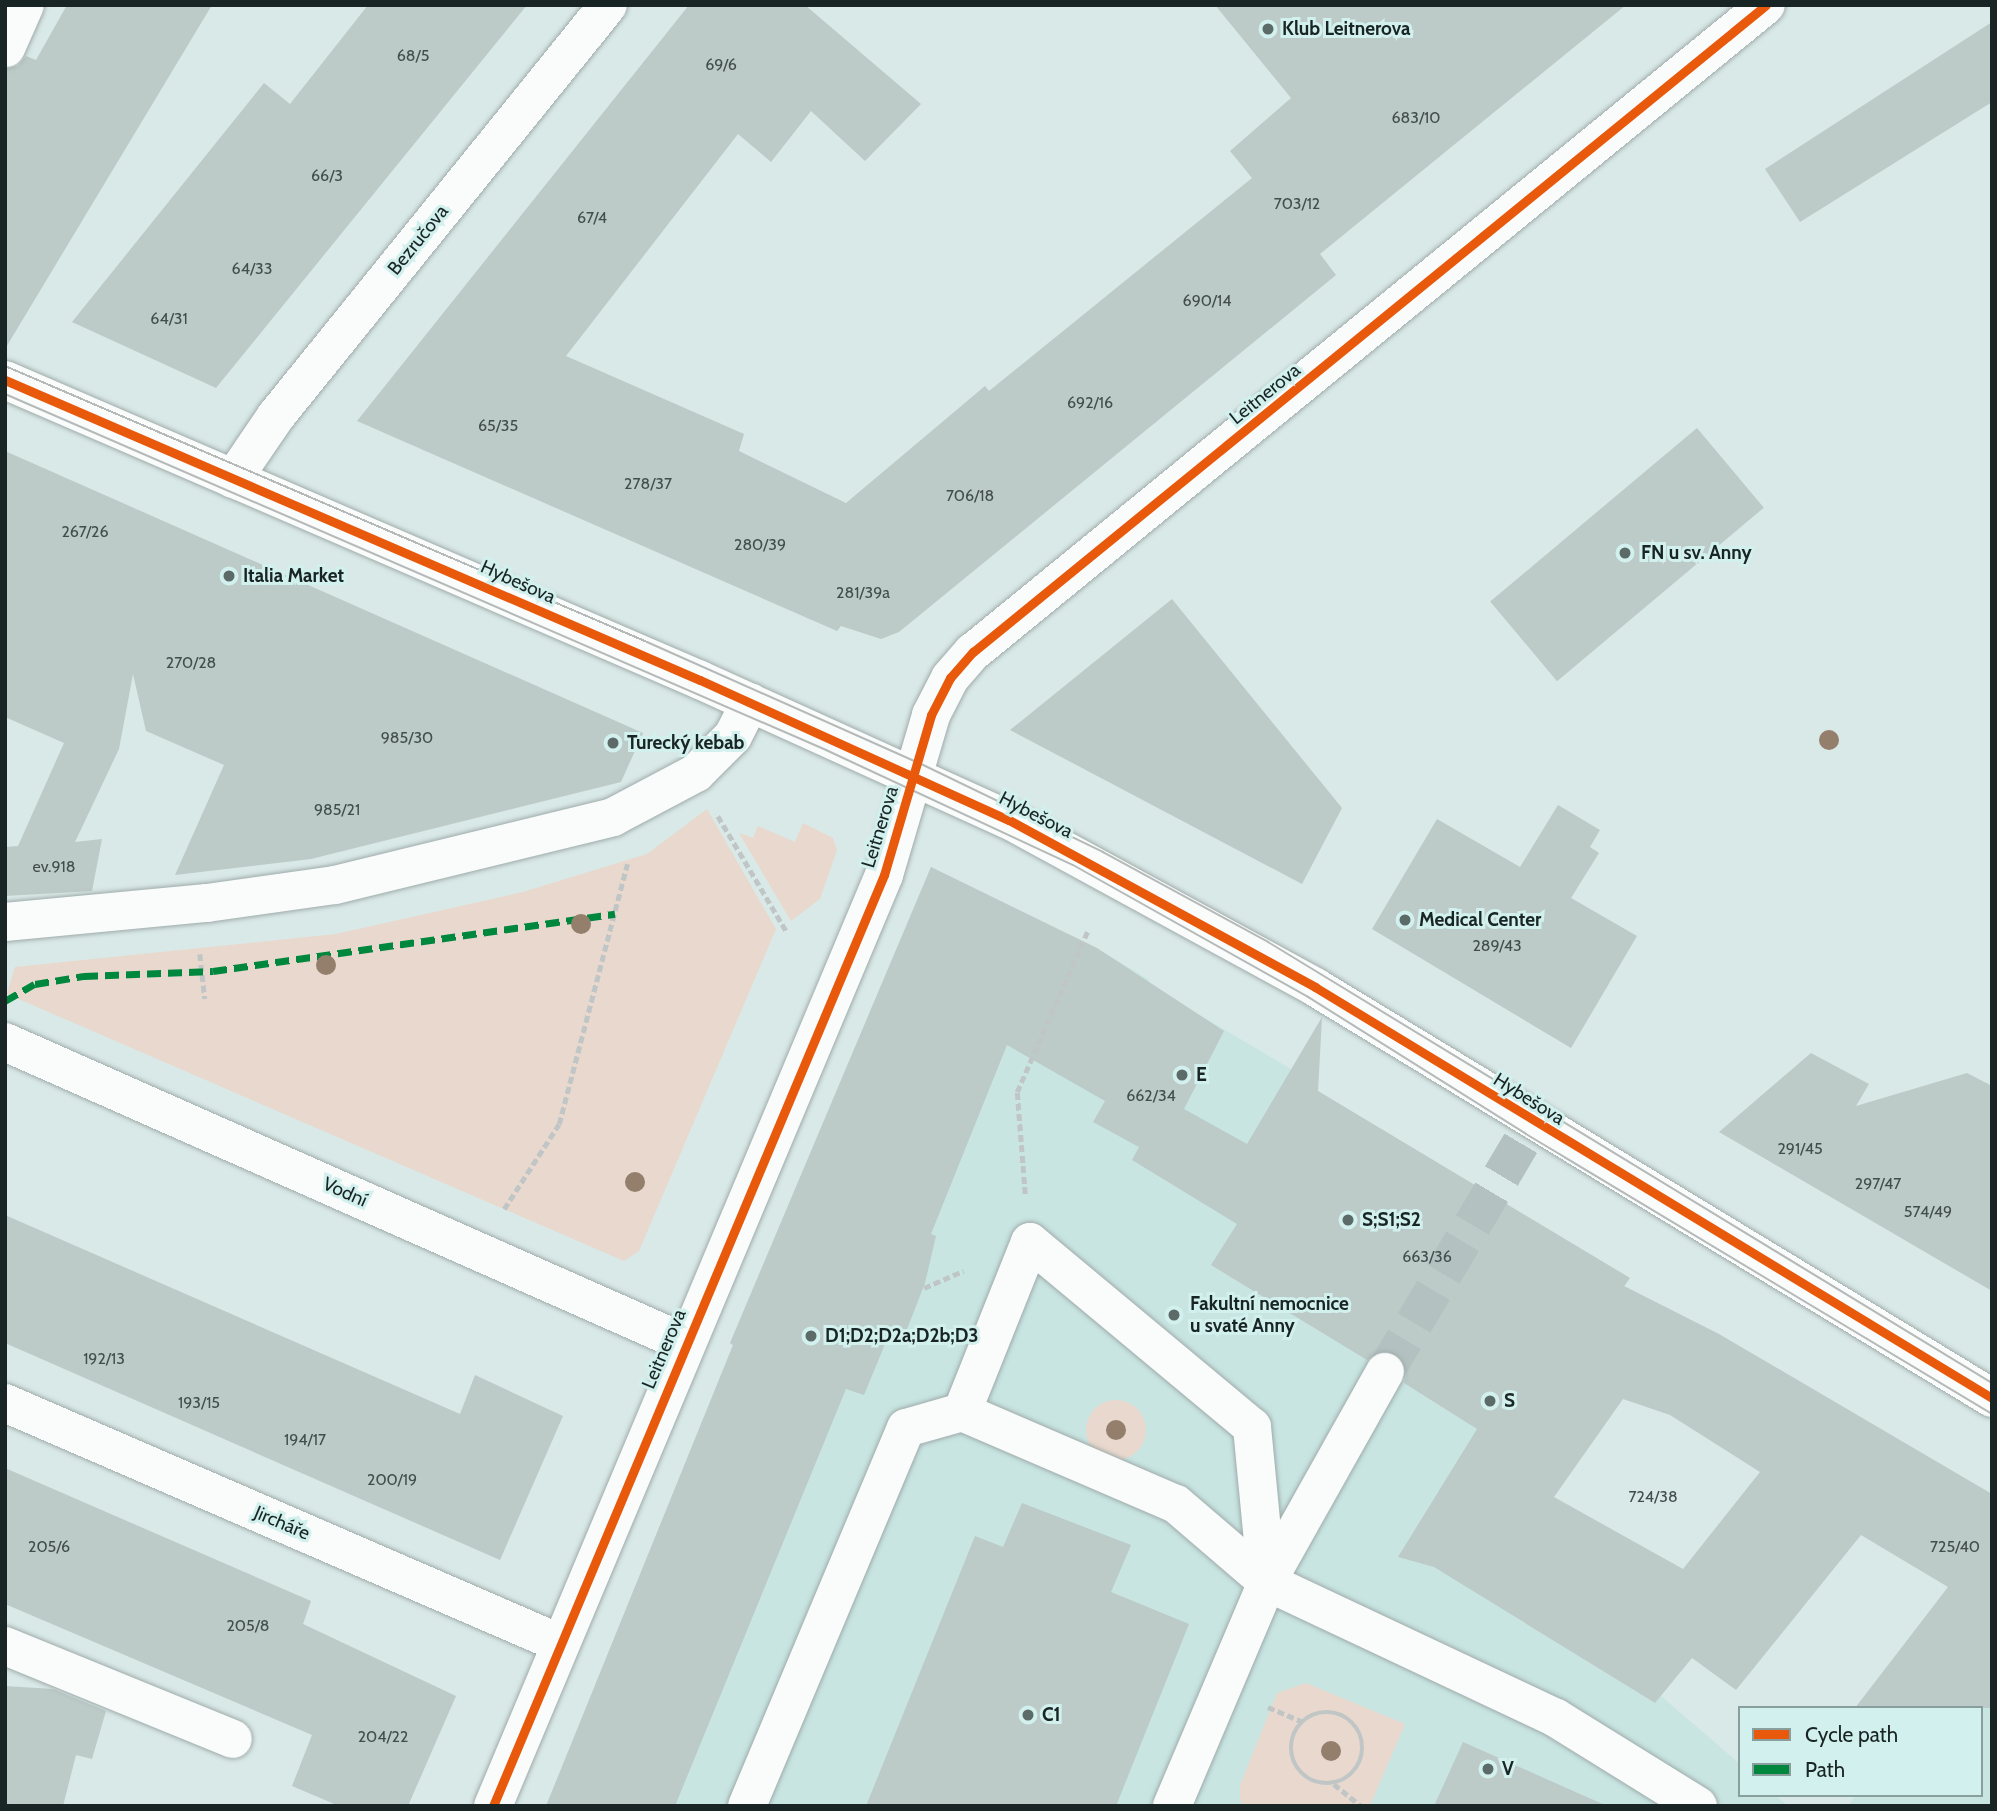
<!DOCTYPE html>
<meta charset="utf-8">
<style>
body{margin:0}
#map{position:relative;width:1997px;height:1811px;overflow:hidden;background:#d9e9e7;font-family:Cabin,sans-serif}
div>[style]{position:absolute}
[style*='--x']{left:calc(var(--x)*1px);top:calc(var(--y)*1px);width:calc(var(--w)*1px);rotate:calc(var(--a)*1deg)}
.built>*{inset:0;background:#c8e5e2}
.green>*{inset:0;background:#e9d8cd}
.round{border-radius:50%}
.building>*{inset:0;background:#bccac8;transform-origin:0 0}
.minor-tunnel>*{height:38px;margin-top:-19px;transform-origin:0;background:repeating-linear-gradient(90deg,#b3c2c0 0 38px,transparent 0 57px)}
.path>*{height:4.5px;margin-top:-2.25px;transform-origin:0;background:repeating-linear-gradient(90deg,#c0c6c6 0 7px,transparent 0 10.5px)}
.path>.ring{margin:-2.25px;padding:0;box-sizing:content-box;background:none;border:4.5px solid #c0c6c6;border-radius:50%}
.roads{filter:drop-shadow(0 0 2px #9fabaa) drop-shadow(0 0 2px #9fabaa)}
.minor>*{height:38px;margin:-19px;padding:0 19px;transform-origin:19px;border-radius:19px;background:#f9fcfb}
.tram>*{height:2px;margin:-1px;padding:0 1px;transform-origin:1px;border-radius:1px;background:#b5b9b8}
.quiet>*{height:7px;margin-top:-3.5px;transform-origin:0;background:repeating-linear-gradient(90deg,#00873e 0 14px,transparent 0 21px)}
.cycleway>*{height:9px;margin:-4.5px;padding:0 4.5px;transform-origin:4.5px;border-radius:4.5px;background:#e8590c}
.trees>*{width:20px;height:20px;margin:-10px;border-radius:50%;background:#947e6c}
.dots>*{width:19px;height:19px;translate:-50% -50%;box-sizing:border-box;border:4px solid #d2f0ed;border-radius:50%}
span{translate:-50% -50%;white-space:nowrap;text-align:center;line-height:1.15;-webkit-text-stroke:6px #d2f0ed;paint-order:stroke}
.number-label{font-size:16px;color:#424e4d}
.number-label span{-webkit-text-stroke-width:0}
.poi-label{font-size:19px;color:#192524;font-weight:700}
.left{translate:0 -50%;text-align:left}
.street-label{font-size:19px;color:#192524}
.frame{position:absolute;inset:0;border:7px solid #192524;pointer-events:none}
.legend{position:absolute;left:1738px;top:1706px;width:245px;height:91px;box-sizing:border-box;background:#d2f0ed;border:2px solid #889f9d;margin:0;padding:9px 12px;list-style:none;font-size:21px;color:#192524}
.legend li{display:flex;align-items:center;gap:14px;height:35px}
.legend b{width:35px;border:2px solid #889f9d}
</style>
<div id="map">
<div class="built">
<div style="clip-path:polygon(931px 867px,1057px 929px,1107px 962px,1110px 956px,1149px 980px,1147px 984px,1318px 1085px,1318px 1091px,1630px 1278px,1435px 1567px,1655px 1703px,1661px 1696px,1740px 1764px,1740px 1795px,1775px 1795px,1788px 1806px,546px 1806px,733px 1346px,730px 1343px)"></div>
<div style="clip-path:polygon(1992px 1612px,1992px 1806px,1848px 1806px,1856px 1795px,1981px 1795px,1981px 1708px)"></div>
</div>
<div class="green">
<div style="clip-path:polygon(707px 809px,776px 929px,639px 1251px,624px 1261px,7px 994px,15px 967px,336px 934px,523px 892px,647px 854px)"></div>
<div style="clip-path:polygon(803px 823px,833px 838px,837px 850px,820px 899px,791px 921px,739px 833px,753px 838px,758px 826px,795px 842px)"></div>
<div class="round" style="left:1086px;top:1400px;width:60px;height:60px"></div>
<div style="clip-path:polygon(1306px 1683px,1405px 1724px,1370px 1806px,1246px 1806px,1240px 1801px,1240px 1785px,1277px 1693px)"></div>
</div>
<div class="building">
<div style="clip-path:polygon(67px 5px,212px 5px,5px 349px,5px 69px,18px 66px,26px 56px,36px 60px)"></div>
<div style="clip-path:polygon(368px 5px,527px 5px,216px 388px,72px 322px,264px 83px,290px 104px)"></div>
<div style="clip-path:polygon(689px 5px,805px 5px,921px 104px,865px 161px,811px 111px,771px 162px,738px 134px,566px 356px,744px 434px,739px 451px,846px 503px,985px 386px,989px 391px,1252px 178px,1230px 151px,1291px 98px,1215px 5px,1626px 5px,1320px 254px,1336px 275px,899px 632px,881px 639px,841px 626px,837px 631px,357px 421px)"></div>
<div style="clip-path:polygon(1992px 22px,1992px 102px,1800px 222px,1765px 169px)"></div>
<div style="left:1697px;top:428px;width:104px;height:270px;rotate:50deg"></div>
<div style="clip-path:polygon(5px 451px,643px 733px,621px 782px,311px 859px,175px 875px,224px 765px,146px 731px,133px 674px,119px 749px,75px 842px,102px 839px,92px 891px,5px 896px,5px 847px,18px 846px,64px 743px,5px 717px)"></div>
<div style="clip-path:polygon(1172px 599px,1342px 808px,1302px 884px,1010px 730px)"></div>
<div style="clip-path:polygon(1558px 805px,1600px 830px,1590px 847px,1599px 853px,1571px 898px,1637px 936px,1571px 1048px,1372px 929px,1437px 819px,1520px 867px)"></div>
<div style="clip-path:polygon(evenodd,931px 867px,1097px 948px,1224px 1031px,1184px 1109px,1247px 1144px,1322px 1017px,1318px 1091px,1630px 1278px,1624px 1286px,1719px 1334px,1992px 1494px,1992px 1708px,1855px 1708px,1948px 1587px,1861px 1535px,1736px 1690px,1692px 1658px,1655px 1703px,1434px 1567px,1398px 1557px,1477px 1429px,1404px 1383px,1407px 1371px,1396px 1353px,1384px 1350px,1367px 1360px,1211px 1265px,1237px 1224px,1132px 1160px,1139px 1147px,1093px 1122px,1105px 1101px,1007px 1045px,931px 1234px,936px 1236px,925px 1283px,904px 1337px,890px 1332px,864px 1395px,846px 1389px,675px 1806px,546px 1806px,733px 1345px,730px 1343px,931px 867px,1623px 1399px,1670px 1415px,1760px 1472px,1683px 1569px,1554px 1497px,1623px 1399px)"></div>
<div style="clip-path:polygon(1811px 1053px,1869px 1084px,1856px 1106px,1967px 1073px,1992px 1086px,1992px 1291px,1719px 1132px)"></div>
<div style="clip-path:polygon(5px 1215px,460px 1414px,475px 1375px,563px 1416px,500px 1560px,5px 1343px)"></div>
<div style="clip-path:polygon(5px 1468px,311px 1601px,303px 1624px,456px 1696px,408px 1806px,339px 1806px,292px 1786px,312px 1735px,5px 1604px)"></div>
<div style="clip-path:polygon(1022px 1503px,1131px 1545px,1111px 1592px,1189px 1624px,1116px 1806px,866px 1806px,975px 1536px,1003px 1547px)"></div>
<div style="clip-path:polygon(5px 1686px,53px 1689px,106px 1711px,92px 1759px,76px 1755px,63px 1806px,5px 1806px)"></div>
<div style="clip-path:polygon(1463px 1742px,1607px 1806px,1434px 1806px)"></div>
</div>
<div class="minor-tunnel">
<div style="--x:1385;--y:1372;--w:290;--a:-59.3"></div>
</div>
<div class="path">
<div style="--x:718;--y:816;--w:135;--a:59.3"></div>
<div style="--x:200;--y:954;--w:45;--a:83.7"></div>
<div style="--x:1025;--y:1194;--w:102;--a:-94.5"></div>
<div style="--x:1017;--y:1092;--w:177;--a:-66.3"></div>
<div style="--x:504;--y:1209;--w:101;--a:-57.1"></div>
<div style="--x:559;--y:1124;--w:269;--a:-75.3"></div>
<div style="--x:924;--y:1288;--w:43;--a:-23.6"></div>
<div style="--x:1268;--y:1707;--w:38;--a:23"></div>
<div class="ring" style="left:1291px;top:1712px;width:67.5px;height:67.5px"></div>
<div style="--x:1334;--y:1784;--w:35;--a:39"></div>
</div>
<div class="roads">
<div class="minor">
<div style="--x:6;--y:48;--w:47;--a:-66.2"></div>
<div style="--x:5;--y:380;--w:757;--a:23.35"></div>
<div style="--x:700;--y:680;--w:339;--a:24.4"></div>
<div style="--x:1009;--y:820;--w:349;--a:28.6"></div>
<div style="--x:1315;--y:987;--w:792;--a:31.26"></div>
<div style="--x:233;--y:479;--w:76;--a:-55.7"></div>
<div style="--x:276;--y:416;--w:528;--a:-51.07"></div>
<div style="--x:5;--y:922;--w:203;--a:-5.4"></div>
<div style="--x:207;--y:903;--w:129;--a:-8"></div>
<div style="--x:335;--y:885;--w:286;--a:-13.7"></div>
<div style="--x:613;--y:817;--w:94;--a:-27.9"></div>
<div style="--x:696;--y:773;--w:52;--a:-45"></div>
<div style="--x:733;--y:736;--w:38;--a:-63"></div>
<div style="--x:5;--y:1042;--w:744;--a:23.88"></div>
<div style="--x:5;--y:1403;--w:604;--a:23.42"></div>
<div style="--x:962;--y:1412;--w:183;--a:-68.2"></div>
<div style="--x:1030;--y:1242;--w:289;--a:39.8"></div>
<div style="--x:1252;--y:1427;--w:156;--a:84.5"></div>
<div style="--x:5;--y:1646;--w:246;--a:22.2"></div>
<div style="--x:493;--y:1806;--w:1010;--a:-67.22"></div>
<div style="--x:884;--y:875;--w:167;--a:-73.6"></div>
<div style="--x:931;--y:715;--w:42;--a:-62.8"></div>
<div style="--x:950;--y:678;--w:35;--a:-49"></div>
<div style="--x:973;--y:652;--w:1023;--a:-39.21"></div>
<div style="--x:747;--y:1806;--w:410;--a:-67.2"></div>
<div style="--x:906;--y:1428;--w:58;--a:-15.9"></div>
<div style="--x:962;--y:1412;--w:233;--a:23.3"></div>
<div style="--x:1176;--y:1504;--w:120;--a:40.6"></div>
<div style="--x:1267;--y:1582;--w:319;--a:25.2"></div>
<div style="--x:1556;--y:1718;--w:167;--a:31.8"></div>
<div style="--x:1172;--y:1806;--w:243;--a:-67"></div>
<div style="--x:1267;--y:1582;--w:241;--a:-60.7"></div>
</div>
</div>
<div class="tram">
<div style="--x:5;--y:366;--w:699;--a:23.26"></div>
<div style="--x:647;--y:642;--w:295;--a:24"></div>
<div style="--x:917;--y:762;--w:207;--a:25.8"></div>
<div style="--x:1103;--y:852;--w:188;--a:28.6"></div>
<div style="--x:1268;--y:942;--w:848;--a:31.35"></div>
<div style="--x:5;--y:394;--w:895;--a:23.44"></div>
<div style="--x:826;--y:750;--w:272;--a:25"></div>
<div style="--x:1073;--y:865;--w:270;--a:29.3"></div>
<div style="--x:1308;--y:997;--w:257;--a:32.1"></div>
<div style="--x:1526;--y:1134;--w:544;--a:31"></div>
</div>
<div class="quiet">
<div style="--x:5;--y:1001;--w:34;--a:-30"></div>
<div style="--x:35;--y:984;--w:50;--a:-9.3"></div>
<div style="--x:84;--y:976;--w:129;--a:-2.2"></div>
<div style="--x:213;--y:971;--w:406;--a:-8.1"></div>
</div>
<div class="cycleway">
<div style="--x:5;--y:380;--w:757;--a:23.35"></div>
<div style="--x:700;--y:680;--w:339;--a:24.4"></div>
<div style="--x:1009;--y:820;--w:349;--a:28.6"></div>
<div style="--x:1315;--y:987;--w:792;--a:31.26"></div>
<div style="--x:493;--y:1806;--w:1010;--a:-67.22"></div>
<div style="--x:884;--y:875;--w:167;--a:-73.6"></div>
<div style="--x:931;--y:715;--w:42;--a:-62.8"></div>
<div style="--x:950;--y:678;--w:35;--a:-49"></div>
<div style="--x:973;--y:652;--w:1023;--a:-39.21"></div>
</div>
<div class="trees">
<div style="left:1829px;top:740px"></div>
<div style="left:581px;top:924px"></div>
<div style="left:326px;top:965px"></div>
<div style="left:635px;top:1182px"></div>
<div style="left:1116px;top:1430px"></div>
<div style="left:1331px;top:1751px"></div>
</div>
<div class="dots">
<div style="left:1268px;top:29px;background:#5c6a68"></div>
<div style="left:1625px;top:553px;background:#5c6a68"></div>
<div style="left:229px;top:576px;background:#5c6a68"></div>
<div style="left:613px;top:743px;background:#5c6a68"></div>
<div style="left:1405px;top:920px;background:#5c6a68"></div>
<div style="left:1182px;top:1075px;background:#5c6a68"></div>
<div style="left:1348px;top:1220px;background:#5c6a68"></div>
<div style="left:1174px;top:1315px;background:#5c6a68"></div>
<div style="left:811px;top:1336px;background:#5c6a68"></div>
<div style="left:1490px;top:1401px;background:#5c6a68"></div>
<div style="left:1028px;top:1715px;background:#5c6a68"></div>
<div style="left:1488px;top:1769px;background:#5c6a68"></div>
</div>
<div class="number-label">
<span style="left:413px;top:56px">68/5</span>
<span style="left:721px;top:65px">69/6</span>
<span style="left:1416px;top:118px">683/10</span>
<span style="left:327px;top:176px">66/3</span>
<span style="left:1297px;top:204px">703/12</span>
<span style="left:592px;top:218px">67/4</span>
<span style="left:252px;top:269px">64/33</span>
<span style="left:1207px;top:301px">690/14</span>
<span style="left:169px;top:319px">64/31</span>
<span style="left:1090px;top:403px">692/16</span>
<span style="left:498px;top:426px">65/35</span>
<span style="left:648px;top:484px">278/37</span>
<span style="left:970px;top:496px">706/18</span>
<span style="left:85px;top:532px">267/26</span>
<span style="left:760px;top:545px">280/39</span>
<span style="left:863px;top:593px">281/39a</span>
<span style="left:191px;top:663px">270/28</span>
<span style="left:407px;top:738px">985/30</span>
<span style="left:337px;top:810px">985/21</span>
<span style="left:54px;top:867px">ev.918</span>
<span style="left:1497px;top:946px">289/43</span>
<span style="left:1151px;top:1096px">662/34</span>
<span style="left:1800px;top:1149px">291/45</span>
<span style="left:1878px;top:1184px">297/47</span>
<span style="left:1928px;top:1212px">574/49</span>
<span style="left:1427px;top:1257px">663/36</span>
<span style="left:104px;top:1359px">192/13</span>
<span style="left:199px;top:1403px">193/15</span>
<span style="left:305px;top:1440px">194/17</span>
<span style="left:392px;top:1480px">200/19</span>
<span style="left:1653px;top:1497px">724/38</span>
<span style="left:49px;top:1547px">205/6</span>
<span style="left:1955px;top:1547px">725/40</span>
<span style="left:248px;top:1626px">205/8</span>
<span style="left:383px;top:1737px">204/22</span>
</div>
<div class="poi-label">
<span class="left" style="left:1282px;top:29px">Klub Leitnerova</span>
<span class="left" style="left:1641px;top:553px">FN u sv. Anny</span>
<span class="left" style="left:243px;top:576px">Italia Market</span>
<span class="left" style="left:627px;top:743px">Turecký kebab</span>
<span class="left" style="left:1419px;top:920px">Medical Center</span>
<span class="left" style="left:1196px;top:1075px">E</span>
<span class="left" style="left:1362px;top:1220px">S;S1;S2</span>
<span class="left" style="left:1190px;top:1315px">Fakultní nemocnice<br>u svaté Anny</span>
<span class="left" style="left:825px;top:1336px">D1;D2;D2a;D2b;D3</span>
<span class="left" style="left:1504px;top:1401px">S</span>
<span class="left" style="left:1042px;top:1715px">C1</span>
<span class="left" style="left:1502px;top:1769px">V</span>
</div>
<div class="street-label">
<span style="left:418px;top:240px;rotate:-51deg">Bezručova</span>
<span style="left:1265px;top:394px;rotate:-39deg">Leitnerova</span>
<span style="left:518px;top:582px;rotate:24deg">Hybešova</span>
<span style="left:1036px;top:815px;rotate:27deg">Hybešova</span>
<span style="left:880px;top:827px;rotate:-73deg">Leitnerova</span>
<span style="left:1529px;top:1099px;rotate:32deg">Hybešova</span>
<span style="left:345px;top:1192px;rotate:24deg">Vodní</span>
<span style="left:664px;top:1349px;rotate:-67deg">Leitnerova</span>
<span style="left:282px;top:1523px;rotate:23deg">Jircháře</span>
</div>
<div class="frame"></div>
<ul class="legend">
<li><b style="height:9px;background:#e8590c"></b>Cycle path</li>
<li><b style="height:9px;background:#00873e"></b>Path</li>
</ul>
</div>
